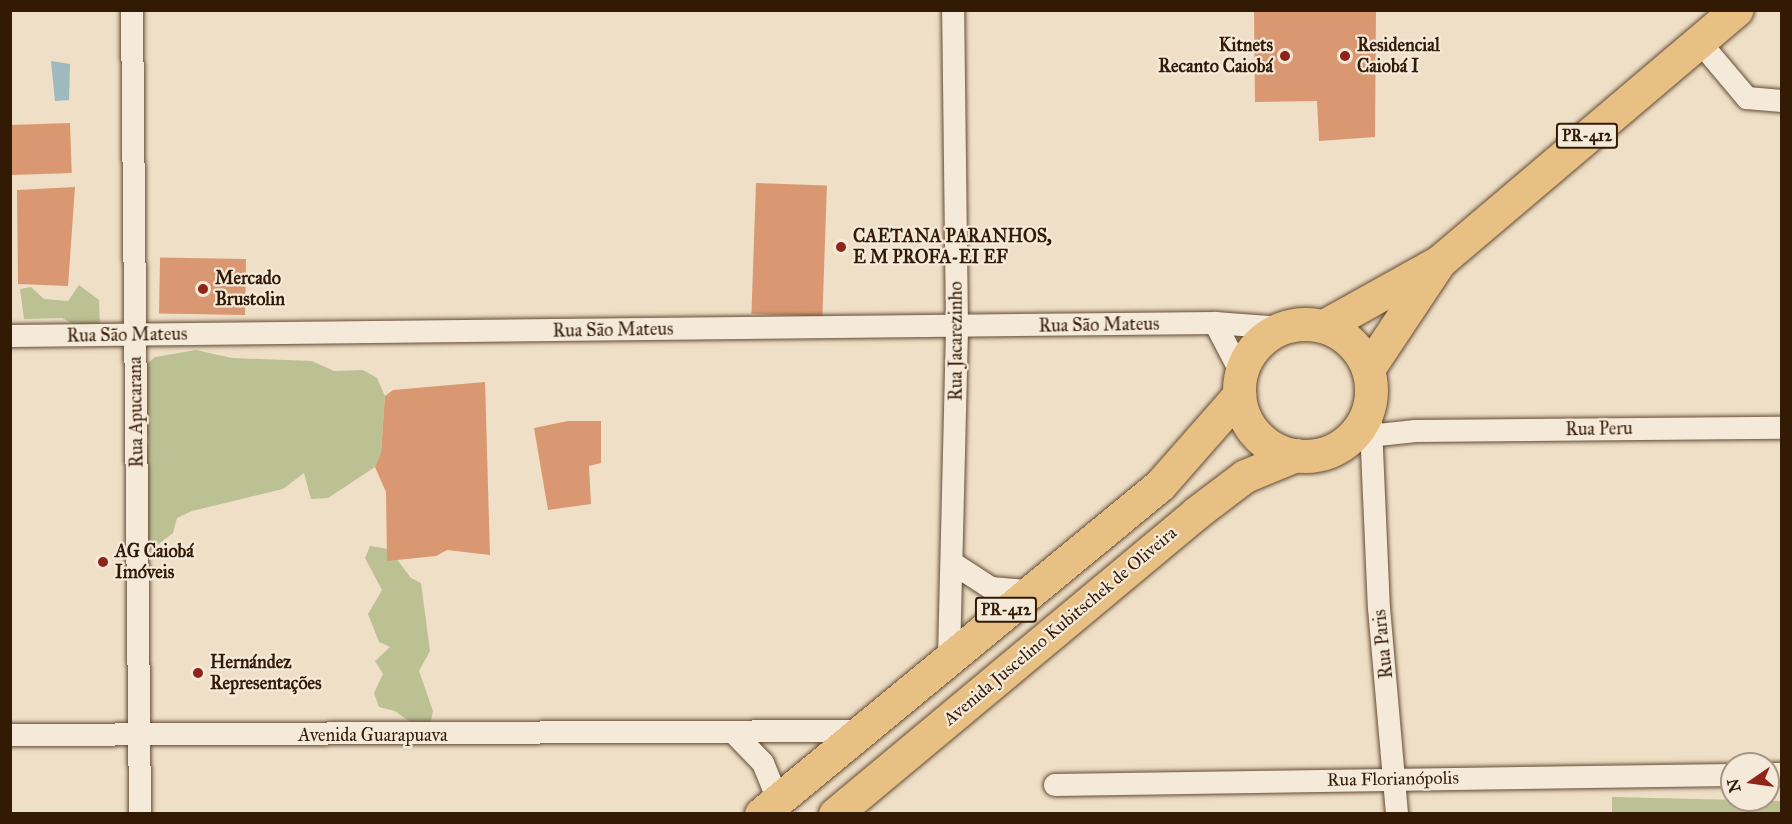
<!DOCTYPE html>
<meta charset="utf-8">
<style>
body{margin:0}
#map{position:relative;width:1792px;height:824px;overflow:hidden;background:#efdfc6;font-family:"IM FELL Great Primer",serif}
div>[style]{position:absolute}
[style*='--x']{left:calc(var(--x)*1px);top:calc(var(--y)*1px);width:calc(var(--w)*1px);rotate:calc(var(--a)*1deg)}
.green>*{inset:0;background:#bbc193}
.water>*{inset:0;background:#9ebabf}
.building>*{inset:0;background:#d99872;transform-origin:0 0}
.roads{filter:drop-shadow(0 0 2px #624b34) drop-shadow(0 0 2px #624b34)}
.street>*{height:22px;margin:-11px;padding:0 11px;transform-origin:11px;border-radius:11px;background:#f5eada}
.primary>*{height:33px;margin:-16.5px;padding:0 16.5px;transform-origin:16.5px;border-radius:16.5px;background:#e8c083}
.primary>.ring{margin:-16.5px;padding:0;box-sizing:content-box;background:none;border:33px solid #e8c083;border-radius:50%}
.dots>*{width:16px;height:16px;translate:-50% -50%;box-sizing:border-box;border:3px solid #f5eada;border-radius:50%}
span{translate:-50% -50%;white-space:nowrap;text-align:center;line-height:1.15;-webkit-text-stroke:4.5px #f5eada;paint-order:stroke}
.shield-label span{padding:2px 4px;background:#f5eada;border:2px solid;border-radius:4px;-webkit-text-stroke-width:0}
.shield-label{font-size:16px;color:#331a04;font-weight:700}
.poi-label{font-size:18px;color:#331a04;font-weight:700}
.right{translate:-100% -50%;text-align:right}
.left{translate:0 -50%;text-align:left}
.street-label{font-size:18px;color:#331a04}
.frame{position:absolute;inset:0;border:12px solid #331a04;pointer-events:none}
.north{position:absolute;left:1720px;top:752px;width:60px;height:60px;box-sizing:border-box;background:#f5eada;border:2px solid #a79784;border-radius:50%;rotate:257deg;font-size:16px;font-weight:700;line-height:24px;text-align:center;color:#331a04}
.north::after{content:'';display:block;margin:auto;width:21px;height:27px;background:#8f2418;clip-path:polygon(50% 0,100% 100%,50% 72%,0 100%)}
</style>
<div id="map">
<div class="green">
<div style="clip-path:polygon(79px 285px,99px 300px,100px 330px,93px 335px,62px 318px,24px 319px,20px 289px,31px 287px,44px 299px,68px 301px)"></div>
<div style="clip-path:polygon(196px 350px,232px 358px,312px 361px,334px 371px,363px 370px,377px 378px,385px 396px,381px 453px,375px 467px,328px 498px,311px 499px,304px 473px,283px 489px,192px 511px,177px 518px,173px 533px,143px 556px,136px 455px,149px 443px,142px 397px,144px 367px,155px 357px)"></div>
<div style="clip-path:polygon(370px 546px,389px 549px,411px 578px,421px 583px,430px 651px,419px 671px,433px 711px,428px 735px,395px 711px,379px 707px,374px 693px,383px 674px,375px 661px,390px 647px,379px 642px,368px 614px,382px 590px,365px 558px)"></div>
<div style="clip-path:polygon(1612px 797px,1781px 801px,1781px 813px,1612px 813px)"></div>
</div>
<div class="water">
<div style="clip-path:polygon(51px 61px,70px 64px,69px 100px,55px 101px)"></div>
</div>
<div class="building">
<div style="clip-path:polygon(1254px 10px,1376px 10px,1375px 137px,1319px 141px,1317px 101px,1255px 102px)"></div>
<div style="left:70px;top:123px;width:50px;height:60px;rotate:88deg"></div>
<div style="left:756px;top:183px;width:71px;height:131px;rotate:2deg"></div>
<div style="clip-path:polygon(75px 187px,68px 286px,18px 284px,17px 190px)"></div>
<div style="left:246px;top:259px;width:56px;height:86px;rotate:91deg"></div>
<div style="clip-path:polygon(485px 382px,490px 555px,447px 550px,436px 556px,387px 561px,386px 492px,375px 467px,381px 453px,385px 396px,393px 390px)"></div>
<div style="clip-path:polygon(568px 421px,601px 421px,601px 463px,589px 466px,591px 504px,548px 510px,534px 428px)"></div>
</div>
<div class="roads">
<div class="street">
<div style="--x:132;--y:10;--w:804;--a:89.43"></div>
<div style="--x:1699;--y:41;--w:75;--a:49.9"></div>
<div style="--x:1747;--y:98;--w:35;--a:5"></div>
<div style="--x:1215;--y:323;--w:56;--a:62.5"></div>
<div style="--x:10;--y:336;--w:1205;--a:-0.62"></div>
<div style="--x:1215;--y:323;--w:67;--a:4.3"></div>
<div style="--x:1370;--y:404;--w:204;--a:87.5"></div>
<div style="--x:1379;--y:608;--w:207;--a:85"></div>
<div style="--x:1350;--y:438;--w:66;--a:-6.1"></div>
<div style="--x:1416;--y:431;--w:366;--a:-0.5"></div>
<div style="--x:954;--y:564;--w:44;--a:33"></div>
<div style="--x:991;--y:588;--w:38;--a:5"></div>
<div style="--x:949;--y:657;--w:330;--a:-88.6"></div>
<div style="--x:957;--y:327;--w:317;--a:-90.7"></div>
<div style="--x:735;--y:734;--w:40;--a:46"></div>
<div style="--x:763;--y:763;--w:40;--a:68"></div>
<div style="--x:10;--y:735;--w:854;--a:-0.27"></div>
<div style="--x:1768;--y:774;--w:14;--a:0"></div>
<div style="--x:1055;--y:785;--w:677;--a:-0.85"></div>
</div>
<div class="primary">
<div class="ring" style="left:1239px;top:324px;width:99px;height:99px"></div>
<div style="--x:1324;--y:326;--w:132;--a:-29.1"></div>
<div style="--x:1439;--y:262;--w:390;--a:-40.3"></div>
<div style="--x:1368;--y:369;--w:126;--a:-56.3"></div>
<div style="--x:761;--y:814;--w:517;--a:-39.51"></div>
<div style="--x:1160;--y:485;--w:120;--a:-48.7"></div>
<div style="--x:835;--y:814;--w:470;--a:-39.8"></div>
<div style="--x:1196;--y:513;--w:61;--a:-37.1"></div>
<div style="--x:1245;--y:476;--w:55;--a:-22.4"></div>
</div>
</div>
<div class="dots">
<div style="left:1285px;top:56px;background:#8f2418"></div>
<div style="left:1345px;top:56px;background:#8f2418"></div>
<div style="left:841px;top:247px;background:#8f2418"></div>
<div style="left:203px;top:289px;background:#8f2418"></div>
<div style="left:103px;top:562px;background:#8f2418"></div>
<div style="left:198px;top:673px;background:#8f2418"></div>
</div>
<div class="shield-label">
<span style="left:1587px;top:136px">PR-412</span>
<span style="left:1006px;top:610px">PR-412</span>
</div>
<div class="poi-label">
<span class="right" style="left:1273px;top:56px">Kitnets<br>Recanto Caiobá</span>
<span class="left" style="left:1357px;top:56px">Residencial<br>Caiobá I</span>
<span class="left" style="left:853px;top:247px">CAETANA PARANHOS,<br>E M PROFA-EI EF</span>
<span class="left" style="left:215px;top:289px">Mercado<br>Brustolin</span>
<span class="left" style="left:115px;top:562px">AG Caiobá<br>Imóveis</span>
<span class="left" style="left:210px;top:673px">Hernández<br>Representações</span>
</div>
<div class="street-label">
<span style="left:1099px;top:325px;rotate:-1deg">Rua São Mateus</span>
<span style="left:613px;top:330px;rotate:-1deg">Rua São Mateus</span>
<span style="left:127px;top:335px;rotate:-1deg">Rua São Mateus</span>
<span style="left:956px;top:341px;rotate:-90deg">Rua Jacarezinho</span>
<span style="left:136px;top:412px;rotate:-91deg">Rua Apucarana</span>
<span style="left:1599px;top:429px;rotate:-1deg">Rua Peru</span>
<span style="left:1060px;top:626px;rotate:-40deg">Avenida Juscelino Kubitschek de Oliveira</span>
<span style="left:1383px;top:644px;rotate:-96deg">Rua Paris</span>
<span style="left:373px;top:735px">Avenida Guarapuava</span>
<span style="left:1393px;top:779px;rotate:-1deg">Rua Florianópolis</span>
</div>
<div class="frame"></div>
<div class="north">N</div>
</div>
